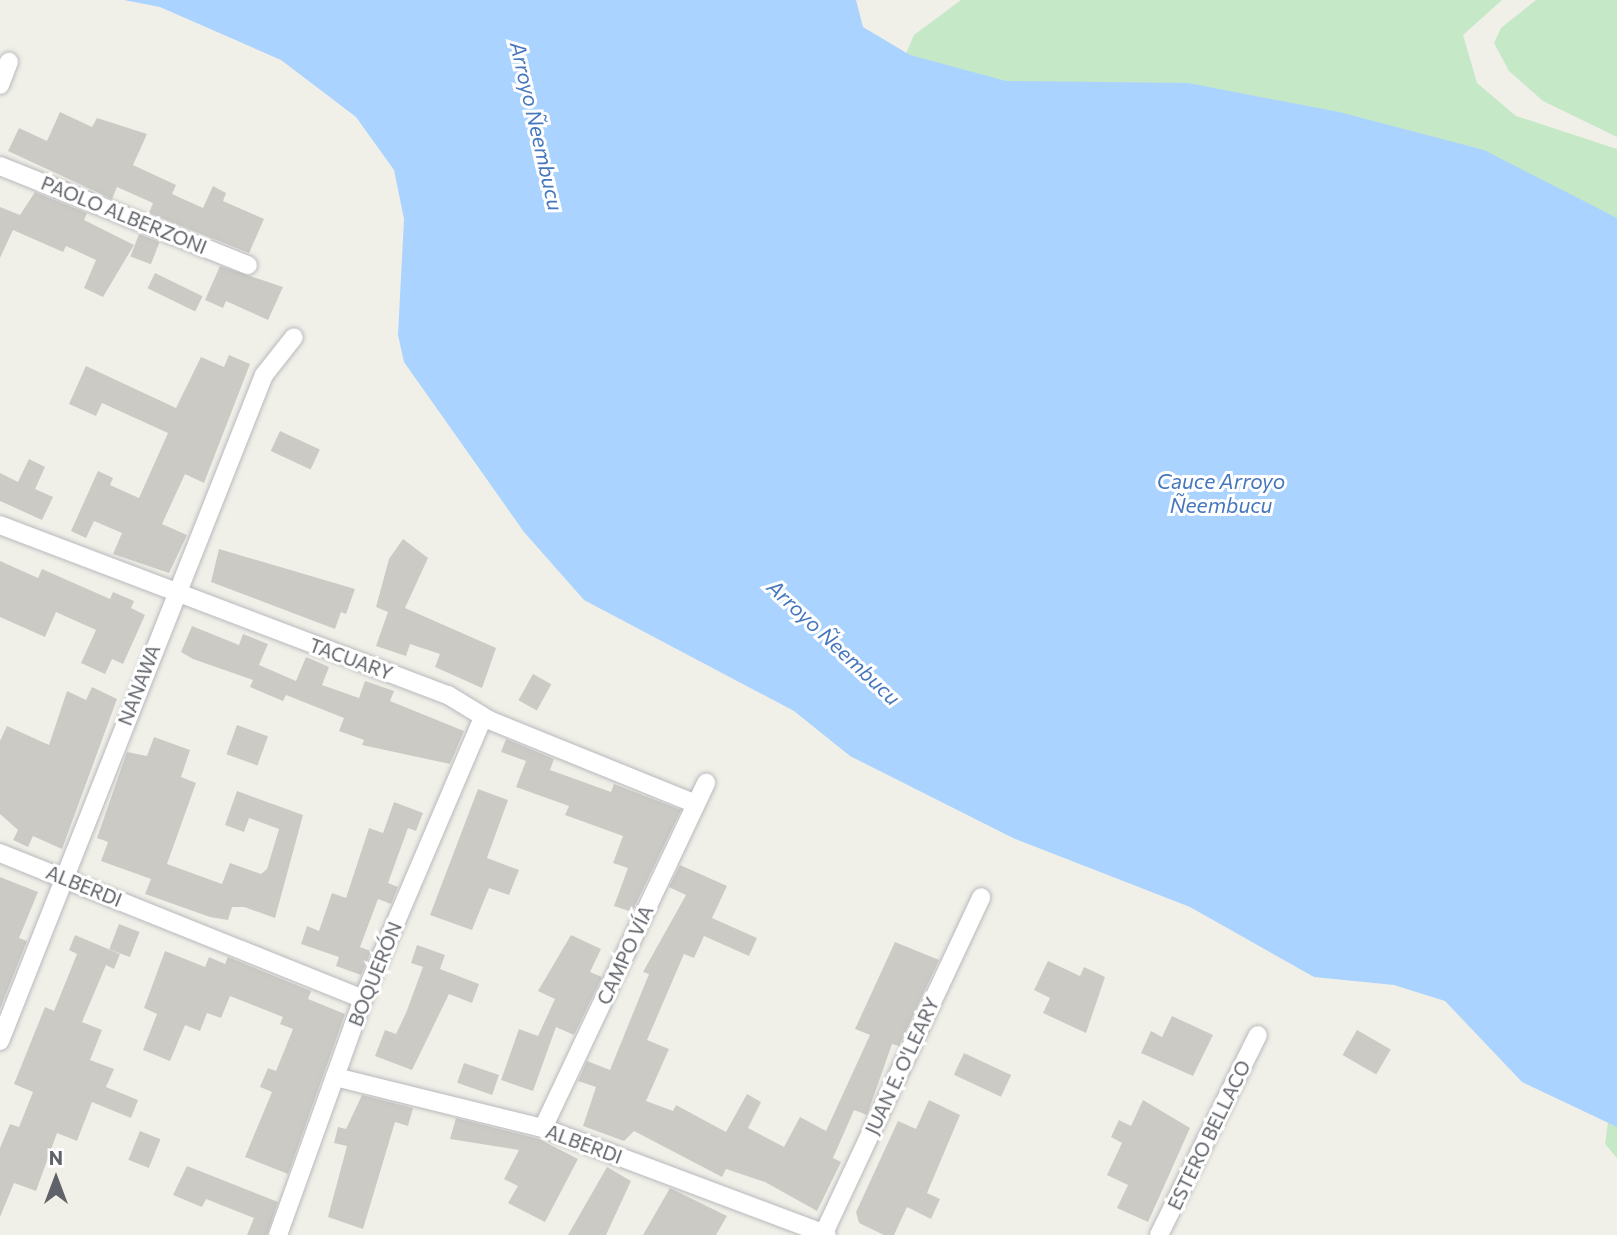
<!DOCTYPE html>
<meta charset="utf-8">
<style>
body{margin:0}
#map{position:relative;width:1617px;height:1235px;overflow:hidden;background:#f1f0e8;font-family:Commissioner,sans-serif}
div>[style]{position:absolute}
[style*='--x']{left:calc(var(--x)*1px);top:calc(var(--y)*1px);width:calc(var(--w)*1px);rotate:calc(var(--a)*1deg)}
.green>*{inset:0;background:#c5e8c7}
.water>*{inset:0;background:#aad3ff}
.building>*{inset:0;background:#cccac5;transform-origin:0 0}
.roads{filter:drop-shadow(0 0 2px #b8b9be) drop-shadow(0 0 2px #b8b9be)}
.street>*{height:18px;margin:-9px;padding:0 9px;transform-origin:9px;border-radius:9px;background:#fff}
span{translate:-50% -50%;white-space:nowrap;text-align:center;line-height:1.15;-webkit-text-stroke:6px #fff;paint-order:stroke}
.street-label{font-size:19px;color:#5f6268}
.water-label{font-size:21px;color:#4677bd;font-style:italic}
.north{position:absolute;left:21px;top:1144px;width:70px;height:70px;-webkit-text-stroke:5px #fff;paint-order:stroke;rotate:0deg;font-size:19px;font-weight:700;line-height:28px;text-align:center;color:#5f6268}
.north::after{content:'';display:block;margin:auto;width:24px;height:32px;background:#5f6268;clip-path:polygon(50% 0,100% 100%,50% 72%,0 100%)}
</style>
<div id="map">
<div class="green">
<div style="clip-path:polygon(961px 0,1502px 0,1463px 35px,1477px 83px,1516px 116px,1617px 149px,1617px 274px,901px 65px,914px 35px)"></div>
<div style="clip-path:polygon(1536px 0,1617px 0,1617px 137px,1543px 101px,1509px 71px,1494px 43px,1501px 28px)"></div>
<div style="clip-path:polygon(1617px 1057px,1617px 1158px,1605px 1144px)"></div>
</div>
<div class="water">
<div style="clip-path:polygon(124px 0,856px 0,863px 27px,910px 55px,1006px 81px,1188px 83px,1339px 112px,1484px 150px,1617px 218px,1617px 1127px,1522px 1082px,1445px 1001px,1394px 985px,1314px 977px,1190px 907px,1013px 838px,850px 756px,794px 711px,584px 600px,524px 532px,404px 362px,398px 335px,404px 219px,394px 170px,356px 117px,281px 60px,160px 7px)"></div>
</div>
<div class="building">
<div style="clip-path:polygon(60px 112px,92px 127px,97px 118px,147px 134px,133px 165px,176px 185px,172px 194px,203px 208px,213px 186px,226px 193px,223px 201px,264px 219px,249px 253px,149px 213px,153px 203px,117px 187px,112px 199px,8px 151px,19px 128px,47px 141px)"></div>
<div style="clip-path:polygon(35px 192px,87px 213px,84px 220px,134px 245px,103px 297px,84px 288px,96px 260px,66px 246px,63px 252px,13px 230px,0 258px,0 207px,20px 215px)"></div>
<div style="left:139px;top:234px;width:22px;height:24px;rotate:21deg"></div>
<div style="clip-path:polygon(220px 266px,283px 287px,268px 320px,226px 301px,223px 308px,205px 300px)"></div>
<div style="left:155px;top:273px;width:53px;height:17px;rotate:26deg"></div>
<div style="clip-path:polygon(229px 355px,250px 364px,204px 483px,185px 474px,162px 524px,187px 535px,169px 573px,113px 554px,122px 533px,94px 521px,86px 538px,71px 531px,98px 471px,113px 478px,110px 485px,139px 498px,168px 433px,102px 403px,96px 416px,69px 404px,86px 366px,176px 408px,201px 357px,224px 367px)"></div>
<div style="left:280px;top:431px;width:44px;height:22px;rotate:25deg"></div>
<div style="clip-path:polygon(29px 459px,45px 467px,35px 489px,53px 497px,42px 520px,0 501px,0 473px,18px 482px)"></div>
<div style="clip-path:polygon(403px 539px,428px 558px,405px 608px,496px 648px,482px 688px,435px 667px,440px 654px,410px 644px,406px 656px,376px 646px,388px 612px,376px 607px,389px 559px)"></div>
<div style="clip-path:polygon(219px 549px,355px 589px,346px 614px,341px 612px,335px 629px,211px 582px)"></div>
<div style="clip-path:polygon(0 561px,38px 578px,42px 569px,110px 599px,113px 592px,134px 601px,131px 608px,145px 615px,123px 664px,112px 659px,105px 674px,81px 663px,96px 630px,56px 612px,45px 637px,0 617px)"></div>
<div style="clip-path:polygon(192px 626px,239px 645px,243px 634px,268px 644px,259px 665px,296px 681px,306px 657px,329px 667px,322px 685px,359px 698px,365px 681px,394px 691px,390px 701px,464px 731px,450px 764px,362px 745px,364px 740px,339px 731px,344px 718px,286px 695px,283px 701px,250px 687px,253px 680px,193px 659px,181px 652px)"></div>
<div style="left:533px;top:674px;width:21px;height:30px;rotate:29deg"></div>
<div style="clip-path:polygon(92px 687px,117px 699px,62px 849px,33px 836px,28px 847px,13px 840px,18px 830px,0 814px,0 741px,7px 726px,49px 745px,67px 691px,86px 700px)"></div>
<div style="left:237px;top:725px;width:33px;height:31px;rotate:20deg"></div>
<div style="clip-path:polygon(154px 737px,190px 750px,181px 777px,196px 783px,167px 864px,222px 884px,230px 863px,261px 874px,267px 869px,279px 829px,249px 818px,244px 832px,225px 825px,237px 791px,303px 815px,275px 918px,244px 907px,232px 907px,228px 920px,210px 917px,145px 894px,151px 879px,101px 861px,108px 842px,97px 838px,127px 752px,147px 756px)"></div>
<div style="clip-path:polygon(506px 739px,554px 759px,550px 770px,611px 792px,614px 784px,681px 810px,632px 912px,614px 906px,628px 868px,613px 863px,623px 836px,565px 815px,569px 806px,516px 787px,526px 761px,501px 752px)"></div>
<div style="clip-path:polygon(478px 789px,508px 800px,487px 858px,519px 870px,509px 895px,489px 888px,472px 930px,430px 915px)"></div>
<div style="clip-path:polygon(394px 802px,423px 813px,416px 831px,408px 828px,388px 883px,398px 887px,391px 904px,378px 899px,360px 947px,371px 951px,361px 975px,336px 966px,339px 957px,301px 944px,307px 926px,319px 931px,332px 893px,346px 898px,369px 828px,383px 833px)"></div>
<div style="clip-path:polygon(680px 865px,727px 886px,712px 918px,757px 938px,749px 956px,704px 936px,694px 958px,684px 954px,647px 1040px,669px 1049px,646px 1101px,673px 1111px,676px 1105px,726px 1132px,747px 1094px,761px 1102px,748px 1128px,784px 1147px,800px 1117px,826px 1131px,870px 1035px,855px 1029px,895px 942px,939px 960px,899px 1046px,892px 1044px,867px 1115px,854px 1110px,833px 1158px,841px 1162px,817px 1211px,765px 1182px,726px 1169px,722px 1177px,634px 1131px,624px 1141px,583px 1126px,596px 1087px,578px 1081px,587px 1061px,610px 1070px,649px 974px,643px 972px,686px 895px,669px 887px)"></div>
<div style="clip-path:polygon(0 877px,38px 892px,19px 938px,27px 941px,0 1009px)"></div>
<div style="left:119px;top:924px;width:22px;height:27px;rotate:21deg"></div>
<div style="clip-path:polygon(75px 935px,120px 954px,114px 969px,106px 965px,82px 1022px,102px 1030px,90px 1060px,114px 1069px,106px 1087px,138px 1100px,131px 1118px,92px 1102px,77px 1141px,57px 1133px,36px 1191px,14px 1183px,0 1217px,0 1148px,10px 1124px,19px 1127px,33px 1092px,14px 1084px,45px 1007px,54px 1011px,77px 954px,69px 950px)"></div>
<div style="clip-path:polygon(571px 935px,601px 949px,590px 972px,602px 977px,574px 1035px,556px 1027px,533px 1091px,501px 1080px,519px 1029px,538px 1036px,555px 999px,538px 991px)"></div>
<div style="clip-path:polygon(417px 945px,445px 955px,440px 969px,479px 984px,472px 1003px,449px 994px,412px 1070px,375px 1056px,385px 1030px,396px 1034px,406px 1013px,423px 967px,411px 963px)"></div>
<div style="clip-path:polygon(165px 951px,205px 967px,209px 957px,225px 964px,228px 957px,311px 991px,308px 999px,345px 1014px,288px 1174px,245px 1157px,272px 1092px,260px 1087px,268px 1068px,276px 1071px,293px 1029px,280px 1024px,283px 1017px,230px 996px,221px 1018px,207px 1013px,200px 1031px,185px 1025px,170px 1061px,143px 1050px,157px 1014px,144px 1008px)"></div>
<div style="clip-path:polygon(1048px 961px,1080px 976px,1084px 967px,1105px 977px,1086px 1033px,1043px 1013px,1050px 998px,1034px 990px)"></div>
<div style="clip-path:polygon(1172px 1016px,1213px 1035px,1193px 1076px,1141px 1053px,1151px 1031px,1162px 1037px)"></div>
<div style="left:1357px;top:1030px;width:39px;height:29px;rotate:30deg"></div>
<div style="left:964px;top:1053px;width:52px;height:24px;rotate:25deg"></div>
<div style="left:464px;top:1063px;width:37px;height:21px;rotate:19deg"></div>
<div style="clip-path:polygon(362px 1095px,413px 1108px,408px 1126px,395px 1122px,363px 1229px,328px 1217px,347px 1146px,334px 1143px,338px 1127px,346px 1129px)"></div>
<div style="clip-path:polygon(929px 1100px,960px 1115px,927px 1193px,940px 1199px,931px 1219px,907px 1207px,894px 1235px,884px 1235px,859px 1223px,856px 1212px,898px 1121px,916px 1129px)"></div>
<div style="clip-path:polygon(1143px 1100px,1190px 1128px,1148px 1222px,1117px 1208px,1128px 1185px,1107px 1175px,1122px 1143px,1111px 1137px,1119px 1120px,1131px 1126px)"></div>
<div style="clip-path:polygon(456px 1118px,539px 1139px,578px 1159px,545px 1222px,508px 1203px,518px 1186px,504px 1179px,519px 1150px,450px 1139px)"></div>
<div style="left:140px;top:1131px;width:22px;height:31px;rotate:22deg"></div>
<div style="clip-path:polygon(187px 1166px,278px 1202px,267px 1235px,247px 1235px,254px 1218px,206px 1199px,202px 1207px,173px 1195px)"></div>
<div style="clip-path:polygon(607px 1167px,631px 1181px,606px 1235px,568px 1235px)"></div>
<div style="clip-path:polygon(670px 1188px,727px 1216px,716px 1235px,643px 1235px)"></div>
</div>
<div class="roads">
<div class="street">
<div style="--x:0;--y:85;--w:25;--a:-69"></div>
<div style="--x:0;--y:166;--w:267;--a:21.8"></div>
<div style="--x:0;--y:525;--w:479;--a:20.8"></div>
<div style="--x:448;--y:695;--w:48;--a:31.4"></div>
<div style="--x:489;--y:720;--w:223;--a:22.1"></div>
<div style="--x:0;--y:853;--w:391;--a:21.9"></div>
<div style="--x:0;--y:1041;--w:716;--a:-68.38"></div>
<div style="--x:264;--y:375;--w:48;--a:-51.7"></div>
<div style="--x:335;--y:1077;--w:214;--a:13.8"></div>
<div style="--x:543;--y:1128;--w:303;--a:20.6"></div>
<div style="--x:543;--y:1128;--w:382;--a:-64.7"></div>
<div style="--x:278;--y:1235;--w:251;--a:-70.2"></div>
<div style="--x:363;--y:999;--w:306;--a:-66.9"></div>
<div style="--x:823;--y:1235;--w:373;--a:-64.9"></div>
<div style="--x:1159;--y:1235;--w:223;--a:-63.7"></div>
</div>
</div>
<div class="street-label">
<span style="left:124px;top:215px;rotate:22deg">PAOLO ALBERZONI</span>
<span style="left:351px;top:659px;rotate:20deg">TACUARY</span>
<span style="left:139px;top:685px;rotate:-69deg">NANAWA</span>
<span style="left:84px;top:886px;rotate:22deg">ALBERDI</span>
<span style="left:625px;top:955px;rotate:-65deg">CAMPO VÍA</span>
<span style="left:375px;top:974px;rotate:-68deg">BOQUERÓN</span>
<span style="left:902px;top:1066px;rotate:-65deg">JUAN E. O'LEARY</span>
<span style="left:1209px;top:1135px;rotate:-64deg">ESTERO BELLACO</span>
<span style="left:584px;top:1144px;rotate:20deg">ALBERDI</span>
</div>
<div class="water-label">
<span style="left:537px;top:126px;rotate:77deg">Arroyo Ñeembucu</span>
<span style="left:1221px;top:493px">Cauce Arroyo<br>Ñeembucu</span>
<span style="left:834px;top:642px;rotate:43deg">Arroyo Ñeembucu</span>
</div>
<div class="north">N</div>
</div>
